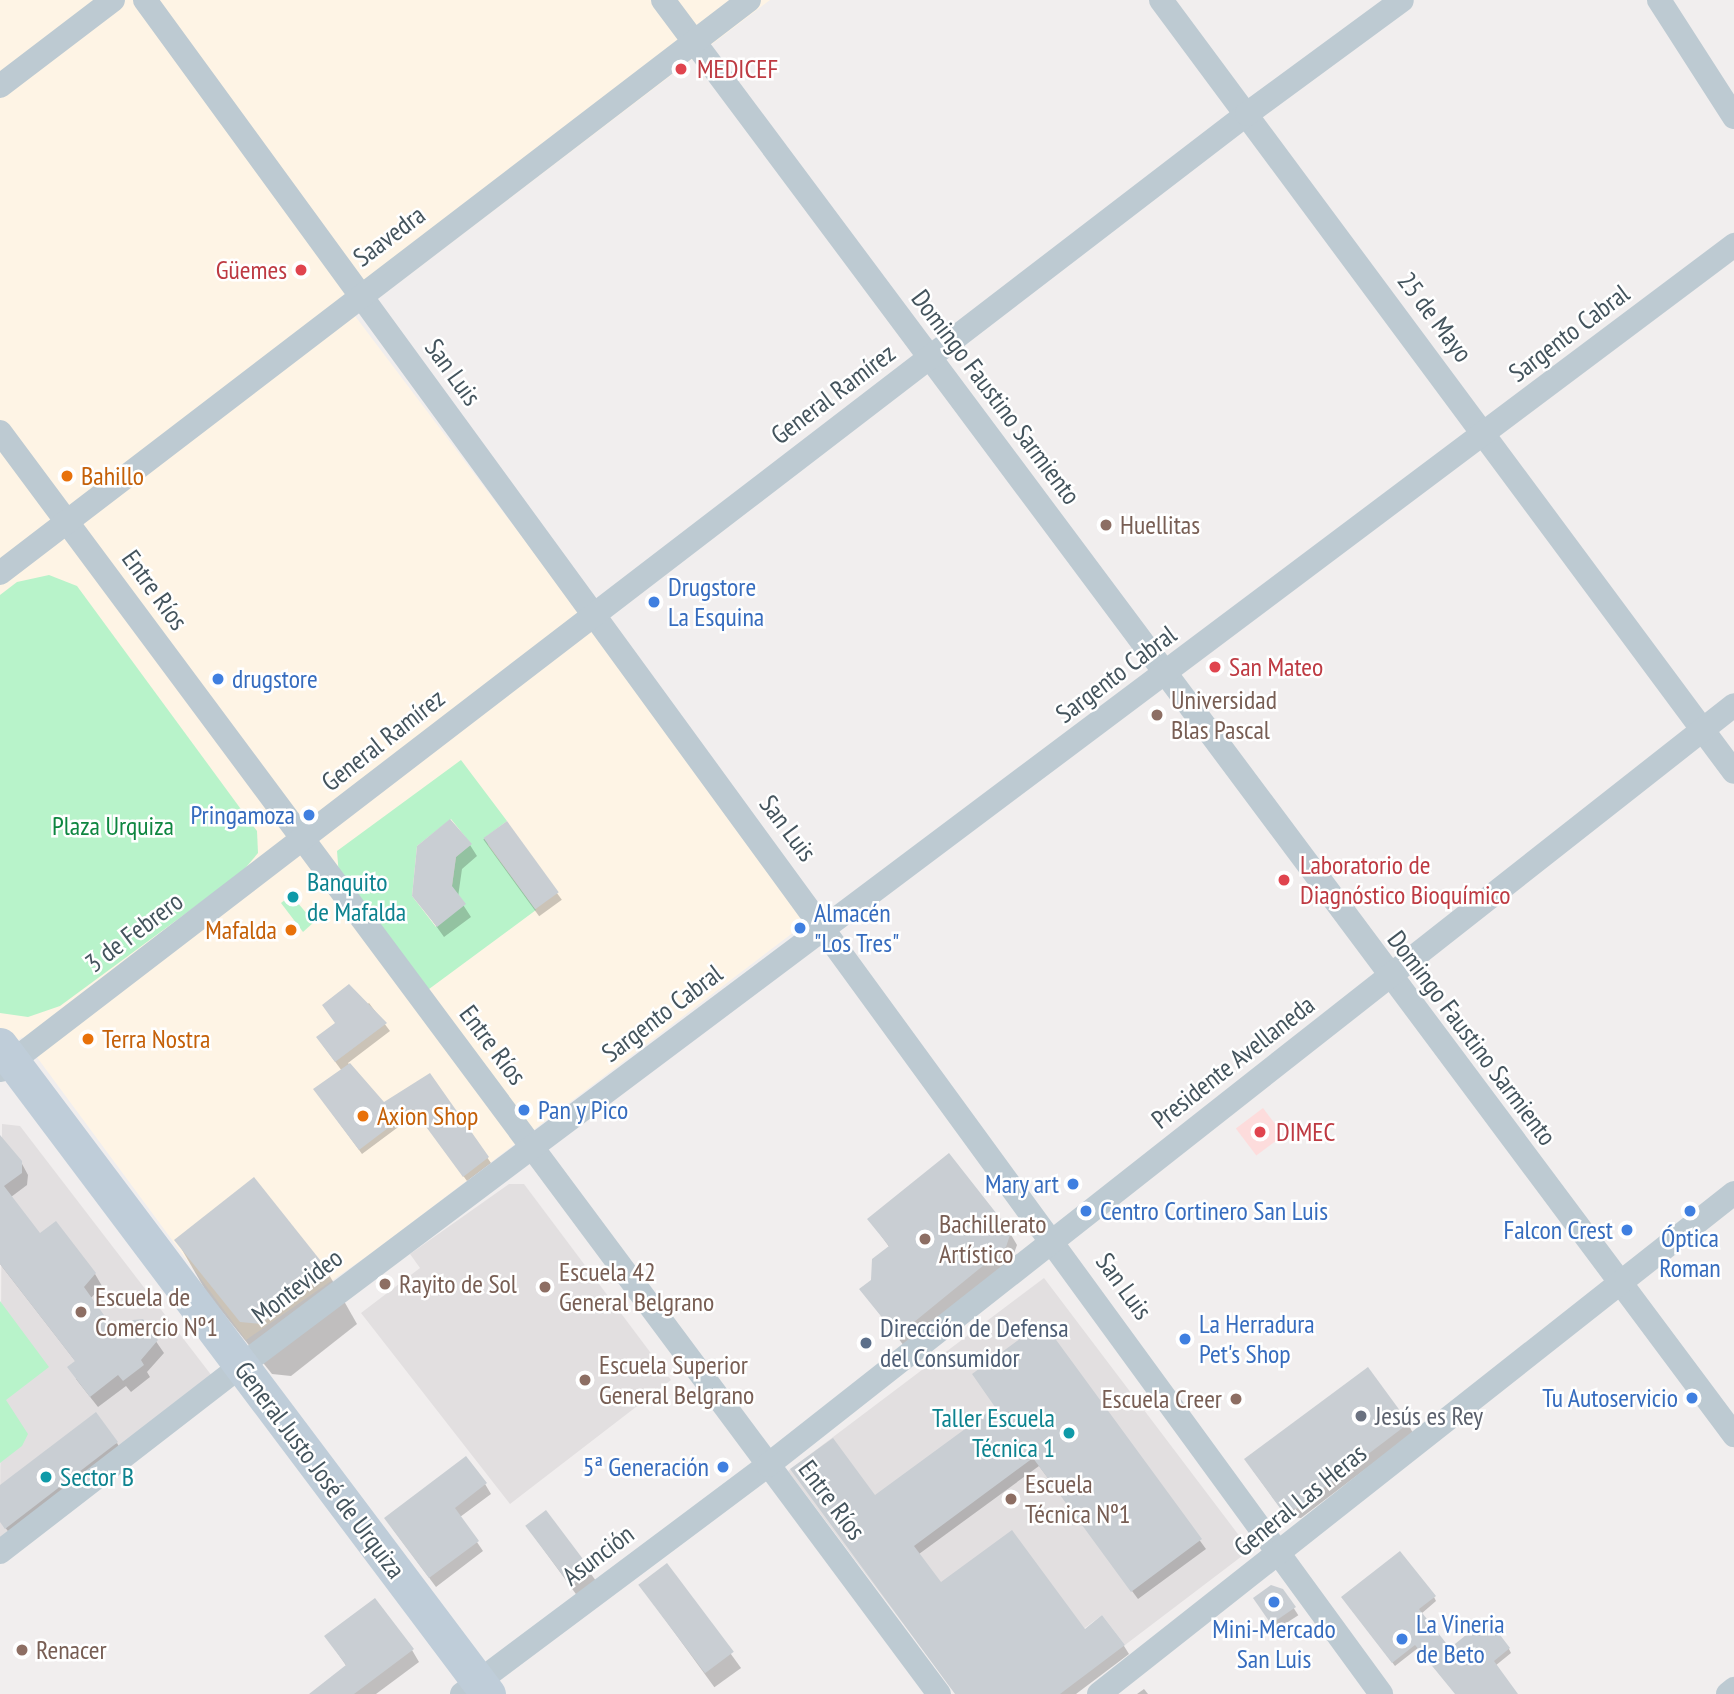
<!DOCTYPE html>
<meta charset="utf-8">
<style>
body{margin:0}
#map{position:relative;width:1734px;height:1694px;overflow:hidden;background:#f1eeee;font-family:"PT Sans Narrow",sans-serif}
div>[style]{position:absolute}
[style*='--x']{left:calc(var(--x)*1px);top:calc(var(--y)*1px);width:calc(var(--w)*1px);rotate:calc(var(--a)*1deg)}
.commercial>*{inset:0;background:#fef4e5}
.education>*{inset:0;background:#e2dfe0}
.medical>*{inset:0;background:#fddcdc;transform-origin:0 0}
.green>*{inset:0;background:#b8f3ca}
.shadow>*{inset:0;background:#0003;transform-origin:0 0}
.building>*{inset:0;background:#c9ced3;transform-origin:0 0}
.street>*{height:24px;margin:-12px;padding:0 12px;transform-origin:12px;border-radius:12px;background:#bdcad2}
.secondary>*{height:35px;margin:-17.5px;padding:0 17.5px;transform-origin:17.5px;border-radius:17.5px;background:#bfcdd9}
.dots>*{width:19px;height:19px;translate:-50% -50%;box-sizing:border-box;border:4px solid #fff;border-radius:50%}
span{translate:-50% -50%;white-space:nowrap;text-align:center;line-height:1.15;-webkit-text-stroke:5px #fff;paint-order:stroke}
.health-label{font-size:26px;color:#be3a42}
.left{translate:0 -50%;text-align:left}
.right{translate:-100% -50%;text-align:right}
.street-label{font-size:26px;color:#44545d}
.food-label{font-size:26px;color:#c56008}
.education-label{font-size:26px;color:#785e54}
.shop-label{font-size:26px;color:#366cbe}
.park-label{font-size:26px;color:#0e8640}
.culture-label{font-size:26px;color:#0d838f}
.service-label{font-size:26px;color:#4e5e75}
.worship-label{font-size:26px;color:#5b616d}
</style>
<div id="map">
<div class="commercial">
<div style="clip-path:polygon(0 0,770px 0,355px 316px,811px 919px,373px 1252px,246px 1340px,22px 1037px,0 1055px)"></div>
</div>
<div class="education">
<div style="clip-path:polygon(2px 1124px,20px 1126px,212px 1376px,0 1539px)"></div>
<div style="clip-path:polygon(509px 1184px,524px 1184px,671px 1380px,510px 1504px,361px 1313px,420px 1268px,410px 1254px)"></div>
<div style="clip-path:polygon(1044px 1278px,1250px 1550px,1125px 1645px,1102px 1615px,998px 1694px,956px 1694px,788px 1471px)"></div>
</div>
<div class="medical">
<div style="left:1263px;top:1108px;width:34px;height:34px;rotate:53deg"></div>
</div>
<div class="green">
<div style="clip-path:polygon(49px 575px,77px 586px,257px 831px,258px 853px,242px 872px,60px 1006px,28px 1017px,0 1013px,0 595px,17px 582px)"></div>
<div style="clip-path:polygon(evenodd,461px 760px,507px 821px,487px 836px,488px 845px,536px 910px,425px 992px,339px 876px,337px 851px,461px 760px,451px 819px,471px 844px,456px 857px,452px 886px,436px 927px,412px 896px,417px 846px,451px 819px)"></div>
<div style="clip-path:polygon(291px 895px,314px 922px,303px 932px,281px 903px)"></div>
<div style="clip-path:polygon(0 1301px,49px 1367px,6px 1400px,28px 1434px,22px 1446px,0 1463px)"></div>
</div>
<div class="shadow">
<div style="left:506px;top:823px;width:95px;height:28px;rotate:54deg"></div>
<div style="clip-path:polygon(470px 845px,477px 856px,462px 869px,458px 897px,471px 917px,444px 937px,414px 895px,419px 847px)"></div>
<div style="clip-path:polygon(369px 1003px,390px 1031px,348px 1063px,383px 1105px,430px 1075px,491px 1163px,467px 1181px,417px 1113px,362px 1154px,318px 1094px,342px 1071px,322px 1044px)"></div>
<div style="clip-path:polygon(0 1149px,21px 1162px,28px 1175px,27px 1185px,11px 1197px,40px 1235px,95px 1274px,102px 1286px,90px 1299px,116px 1335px,142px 1321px,164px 1353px,147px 1372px,150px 1377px,131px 1392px,126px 1386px,98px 1407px,76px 1379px,76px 1362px,0 1264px)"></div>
<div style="clip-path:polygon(254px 1180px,327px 1271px,357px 1324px,291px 1376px,272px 1374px,207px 1293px,177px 1241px)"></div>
<div style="clip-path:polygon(869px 1219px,1010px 1233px,1017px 1245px,1012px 1259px,904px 1346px,861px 1289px,872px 1281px,890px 1248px)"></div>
<div style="clip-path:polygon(1042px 1325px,1206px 1549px,1138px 1599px,1039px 1466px,919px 1554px,941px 1585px,1085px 1631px,1124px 1646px,1129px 1654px,1076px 1694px,957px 1694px,875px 1498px,997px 1408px)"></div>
<div style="clip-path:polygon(1408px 1424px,1413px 1433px,1301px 1518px,1287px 1517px,1252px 1469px)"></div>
<div style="clip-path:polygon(117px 1443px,121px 1450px,11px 1535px,0 1521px,0 1487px)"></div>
<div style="clip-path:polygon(485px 1484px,491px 1494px,460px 1517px,483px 1551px,436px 1587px,392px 1528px)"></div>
<div style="left:546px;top:1512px;width:87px;height:24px;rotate:54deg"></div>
<div style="left:667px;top:1566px;width:126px;height:33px;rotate:54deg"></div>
<div style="left:1282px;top:1590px;width:30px;height:27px;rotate:57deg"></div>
<div style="clip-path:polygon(1434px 1597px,1436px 1601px,1421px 1614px,1450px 1650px,1509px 1649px,1511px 1653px,1495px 1666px,1516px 1694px,1456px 1694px,1418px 1648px,1395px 1666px,1345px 1601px)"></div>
<div style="clip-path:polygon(326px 1636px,412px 1650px,419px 1662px,376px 1694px,311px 1694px,347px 1667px)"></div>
<div style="clip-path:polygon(1144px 1689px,1148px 1694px,1137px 1694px)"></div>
</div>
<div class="building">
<div style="clip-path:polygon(450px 819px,472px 844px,456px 857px,452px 886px,466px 904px,437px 927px,412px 896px,417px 846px)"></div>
<div style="left:507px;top:821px;width:88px;height:29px;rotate:54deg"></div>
<div style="clip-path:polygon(349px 984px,387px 1023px,335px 1062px,316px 1037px,335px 1023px,322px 1005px)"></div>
<div style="clip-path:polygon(350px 1063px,384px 1102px,430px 1073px,489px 1157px,463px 1177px,413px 1109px,359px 1150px,313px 1089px)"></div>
<div style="clip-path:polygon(0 1135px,22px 1161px,22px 1173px,4px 1186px,40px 1233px,56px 1221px,96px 1273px,84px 1287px,116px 1332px,133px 1320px,143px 1319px,158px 1340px,141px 1360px,144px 1365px,123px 1381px,118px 1375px,90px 1397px,67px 1367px,75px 1361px,0 1264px)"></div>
<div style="clip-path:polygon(949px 1153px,1011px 1232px,1006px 1247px,897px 1336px,859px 1289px,871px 1280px,872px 1259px,889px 1246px,867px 1219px)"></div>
<div style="clip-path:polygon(254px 1177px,328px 1270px,261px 1324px,240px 1322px,174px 1240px)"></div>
<div style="clip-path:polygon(1043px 1322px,1202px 1539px,1131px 1592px,1033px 1458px,914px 1546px,941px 1582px,1012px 1530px,1085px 1629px,1102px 1615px,1125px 1645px,1060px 1694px,955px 1694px,790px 1469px,833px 1438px,875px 1495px,995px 1407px,972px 1374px)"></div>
<div style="clip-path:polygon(1368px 1367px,1409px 1423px,1296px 1509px,1280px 1508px,1244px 1459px)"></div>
<div style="clip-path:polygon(96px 1412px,118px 1442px,5px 1529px,0 1522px,0 1485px)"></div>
<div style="clip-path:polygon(466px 1456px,487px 1483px,455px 1508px,479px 1541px,429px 1578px,384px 1518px)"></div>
<div style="left:546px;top:1510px;width:76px;height:26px;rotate:53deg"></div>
<div style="clip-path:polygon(1400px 1551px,1436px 1596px,1419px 1609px,1450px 1648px,1487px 1618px,1510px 1648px,1494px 1661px,1518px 1694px,1455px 1694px,1415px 1645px,1392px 1663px,1341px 1597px)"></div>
<div style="left:667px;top:1563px;width:111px;height:36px;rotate:53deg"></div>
<div style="clip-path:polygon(1271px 1585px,1283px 1589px,1296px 1607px,1271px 1624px,1253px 1598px)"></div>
<div style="clip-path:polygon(375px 1598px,414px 1649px,354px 1694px,309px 1694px,346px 1665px,324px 1636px)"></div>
</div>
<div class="street">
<div style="--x:145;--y:0;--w:2097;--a:53.88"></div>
<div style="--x:663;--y:0;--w:1791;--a:53.26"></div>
<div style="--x:1161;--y:0;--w:961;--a:53.42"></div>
<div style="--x:1659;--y:0;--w:139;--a:57.3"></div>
<div style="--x:0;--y:86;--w:142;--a:-37.3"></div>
<div style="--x:0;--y:432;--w:1573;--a:53.35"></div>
<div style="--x:0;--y:573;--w:943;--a:-37.42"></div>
<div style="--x:1;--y:1070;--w:1570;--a:-37.5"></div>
<div style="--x:1247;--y:114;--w:192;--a:-36.3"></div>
<div style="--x:0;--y:1552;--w:306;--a:-37.7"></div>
<div style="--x:242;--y:1365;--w:1866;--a:-36.89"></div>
<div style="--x:462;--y:1694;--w:382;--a:-36.8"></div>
<div style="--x:768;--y:1465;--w:1229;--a:-38.19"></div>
<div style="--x:1099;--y:1694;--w:809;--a:-38.27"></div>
<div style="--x:1728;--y:1694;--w:8;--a:-40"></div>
</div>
<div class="secondary">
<div style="--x:0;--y:1045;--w:812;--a:53.06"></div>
</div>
<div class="dots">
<div style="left:681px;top:69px;background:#e0444e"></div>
<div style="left:301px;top:270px;background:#e0444e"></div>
<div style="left:67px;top:476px;background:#e8710a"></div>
<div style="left:1106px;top:525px;background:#8d6e63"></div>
<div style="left:654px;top:602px;background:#3f7fe0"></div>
<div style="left:1215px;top:667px;background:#e0444e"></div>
<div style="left:218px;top:679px;background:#3f7fe0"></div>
<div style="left:1157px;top:715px;background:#8d6e63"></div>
<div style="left:309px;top:815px;background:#3f7fe0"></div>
<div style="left:1284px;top:880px;background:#e0444e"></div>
<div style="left:293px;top:897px;background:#0f9aa8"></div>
<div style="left:800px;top:928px;background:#3f7fe0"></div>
<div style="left:291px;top:930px;background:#e8710a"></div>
<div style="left:88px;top:1039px;background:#e8710a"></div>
<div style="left:524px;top:1110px;background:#3f7fe0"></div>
<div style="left:363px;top:1116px;background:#e8710a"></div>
<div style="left:1260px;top:1132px;background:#e0444e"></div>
<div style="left:1073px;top:1184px;background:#3f7fe0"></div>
<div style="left:1086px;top:1211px;background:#3f7fe0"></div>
<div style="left:1690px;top:1211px;background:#3f7fe0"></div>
<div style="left:1627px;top:1230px;background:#3f7fe0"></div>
<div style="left:925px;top:1239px;background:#8d6e63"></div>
<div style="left:385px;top:1284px;background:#8d6e63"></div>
<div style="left:545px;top:1287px;background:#8d6e63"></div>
<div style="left:81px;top:1312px;background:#8d6e63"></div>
<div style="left:1185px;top:1339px;background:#3f7fe0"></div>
<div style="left:866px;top:1343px;background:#5c6f8a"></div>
<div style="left:585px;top:1380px;background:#8d6e63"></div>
<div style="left:1692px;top:1398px;background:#3f7fe0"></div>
<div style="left:1236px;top:1399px;background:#8d6e63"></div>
<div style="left:1361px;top:1416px;background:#6b7280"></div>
<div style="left:1069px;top:1433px;background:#0f9aa8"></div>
<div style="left:723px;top:1467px;background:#3f7fe0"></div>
<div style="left:46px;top:1477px;background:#0f9aa8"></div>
<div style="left:1011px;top:1499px;background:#8d6e63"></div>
<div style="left:1274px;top:1602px;background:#3f7fe0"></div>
<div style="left:1402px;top:1639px;background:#3f7fe0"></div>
<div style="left:22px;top:1650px;background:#8d6e63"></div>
</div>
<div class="health-label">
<span class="left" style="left:697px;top:69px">MEDICEF</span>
<span class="right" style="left:287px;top:270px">Güemes</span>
<span class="left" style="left:1229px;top:667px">San Mateo</span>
<span class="left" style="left:1300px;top:880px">Laboratorio de<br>Diagnóstico Bioquímico</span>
<span class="left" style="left:1276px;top:1132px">DIMEC</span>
</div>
<div class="street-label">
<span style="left:389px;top:236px;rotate:-37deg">Saavedra</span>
<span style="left:1435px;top:317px;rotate:53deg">25 de Mayo</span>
<span style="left:1569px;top:333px;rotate:-37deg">Sargento Cabral</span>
<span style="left:453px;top:372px;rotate:54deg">San Luis</span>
<span style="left:833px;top:394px;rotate:-37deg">General Ramírez</span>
<span style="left:996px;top:397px;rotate:53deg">Domingo Faustino Sarmiento</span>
<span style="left:155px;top:590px;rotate:54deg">Entre Ríos</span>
<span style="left:1116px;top:674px;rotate:-37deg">Sargento Cabral</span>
<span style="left:383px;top:740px;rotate:-38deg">General Ramírez</span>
<span style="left:788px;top:828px;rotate:53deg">San Luis</span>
<span style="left:134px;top:932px;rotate:-37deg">3 de Febrero</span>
<span style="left:662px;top:1013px;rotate:-37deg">Sargento Cabral</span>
<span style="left:1472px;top:1038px;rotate:53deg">Domingo Faustino Sarmiento</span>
<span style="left:493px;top:1045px;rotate:53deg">Entre Ríos</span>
<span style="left:1233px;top:1062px;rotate:-38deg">Presidente Avellaneda</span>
<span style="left:297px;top:1286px;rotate:-37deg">Montevideo</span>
<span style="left:1124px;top:1286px;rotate:54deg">San Luis</span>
<span style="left:320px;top:1470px;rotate:53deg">General Justo José de Urquiza</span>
<span style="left:832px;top:1500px;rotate:53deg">Entre Ríos</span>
<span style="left:1300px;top:1500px;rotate:-39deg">General Las Heras</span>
<span style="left:598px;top:1555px;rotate:-37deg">Asunción</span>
</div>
<div class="food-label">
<span class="left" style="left:81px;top:476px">Bahillo</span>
<span class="right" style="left:277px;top:930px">Mafalda</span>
<span class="left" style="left:102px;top:1039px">Terra Nostra</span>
<span class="left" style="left:377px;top:1116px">Axion Shop</span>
</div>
<div class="education-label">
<span class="left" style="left:1120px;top:525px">Huellitas</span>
<span class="left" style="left:1171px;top:715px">Universidad<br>Blas Pascal</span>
<span class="left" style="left:939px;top:1239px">Bachillerato<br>Artístico</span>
<span class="left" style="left:559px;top:1287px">Escuela 42<br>General Belgrano</span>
<span class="left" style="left:399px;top:1284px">Rayito de Sol</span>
<span class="left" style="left:95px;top:1312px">Escuela de<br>Comercio Nº1</span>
<span class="left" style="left:599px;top:1380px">Escuela Superior<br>General Belgrano</span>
<span class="right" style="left:1222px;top:1399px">Escuela Creer</span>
<span class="left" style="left:1025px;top:1499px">Escuela<br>Técnica Nº1</span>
<span class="left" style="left:36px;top:1650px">Renacer</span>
</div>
<div class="shop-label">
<span class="left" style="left:668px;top:602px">Drugstore<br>La Esquina</span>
<span class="left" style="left:232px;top:679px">drugstore</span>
<span class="right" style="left:295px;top:815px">Pringamoza</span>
<span class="left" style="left:814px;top:928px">Almacén<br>"Los Tres"</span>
<span class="left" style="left:538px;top:1110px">Pan y Pico</span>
<span class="right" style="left:1059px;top:1184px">Mary art</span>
<span class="left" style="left:1100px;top:1211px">Centro Cortinero San Luis</span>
<span class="right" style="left:1613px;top:1230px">Falcon Crest</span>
<span style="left:1690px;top:1253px">Óptica<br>Roman</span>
<span class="left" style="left:1199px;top:1339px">La Herradura<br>Pet's Shop</span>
<span class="right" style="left:1678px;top:1398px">Tu Autoservicio</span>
<span class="right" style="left:709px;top:1467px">5ª Generación</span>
<span class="left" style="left:1416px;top:1639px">La Vineria<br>de Beto</span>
<span style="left:1274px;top:1644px">Mini-Mercado<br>San Luis</span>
</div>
<div class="park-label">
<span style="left:113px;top:826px">Plaza Urquiza</span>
</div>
<div class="culture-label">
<span class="left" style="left:307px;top:897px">Banquito<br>de Mafalda</span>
<span class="right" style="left:1055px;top:1433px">Taller Escuela<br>Técnica 1</span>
<span class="left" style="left:60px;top:1477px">Sector B</span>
</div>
<div class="service-label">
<span class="left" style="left:880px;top:1343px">Dirección de Defensa<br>del Consumidor</span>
</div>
<div class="worship-label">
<span class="left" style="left:1375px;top:1416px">Jesús es Rey</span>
</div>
</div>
